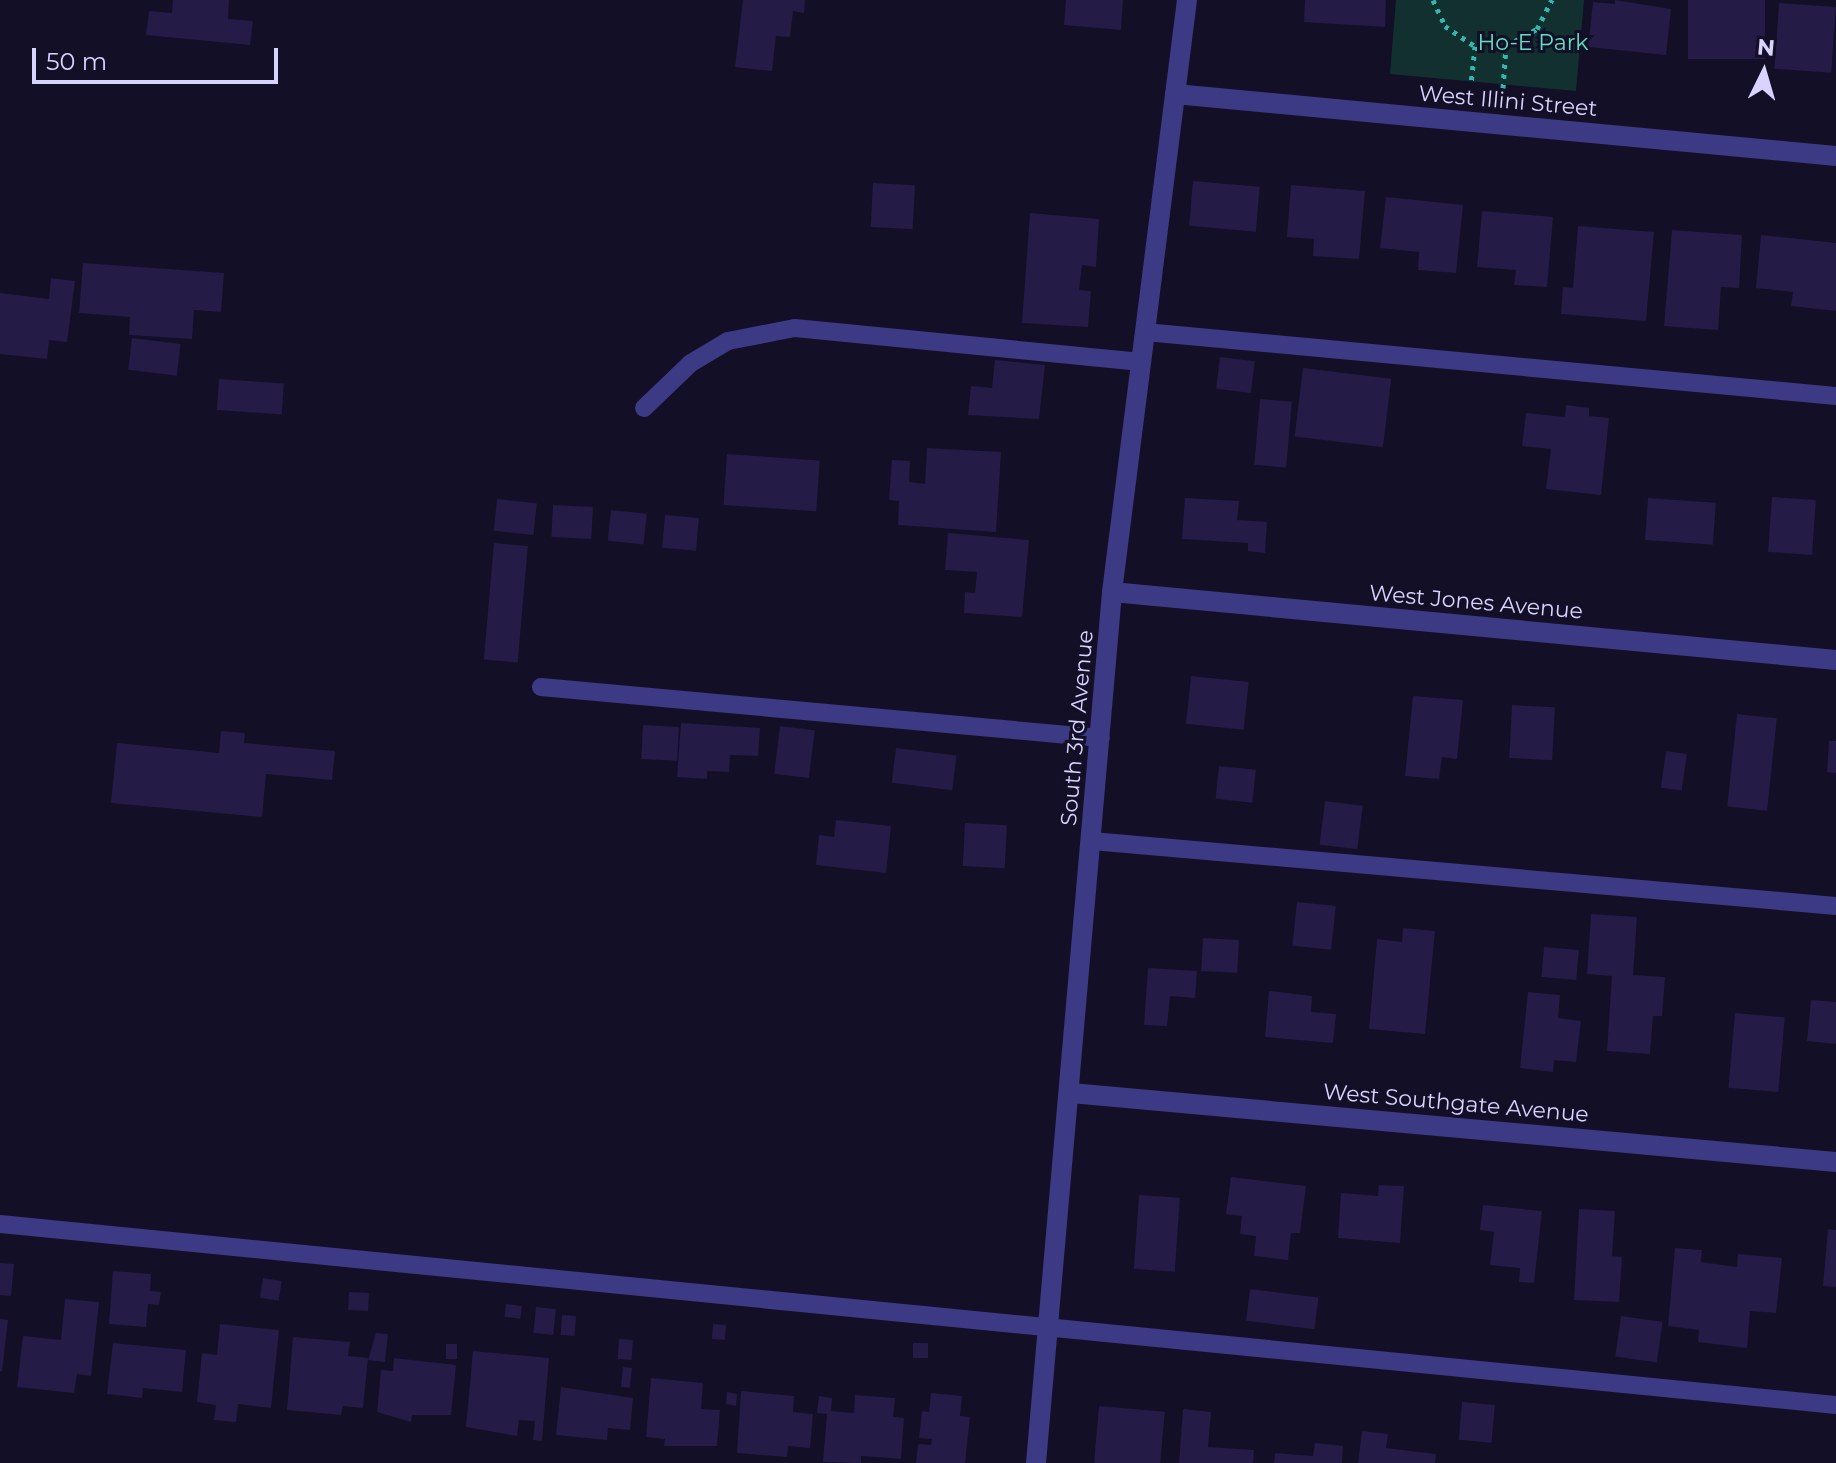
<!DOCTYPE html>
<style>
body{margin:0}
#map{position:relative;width:1836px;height:1463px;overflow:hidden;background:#130f26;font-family:Montserrat,sans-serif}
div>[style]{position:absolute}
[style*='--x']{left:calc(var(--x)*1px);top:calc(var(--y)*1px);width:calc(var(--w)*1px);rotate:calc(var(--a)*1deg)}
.green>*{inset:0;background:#12302f}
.building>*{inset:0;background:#241b47;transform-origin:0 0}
.path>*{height:5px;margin-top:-2.5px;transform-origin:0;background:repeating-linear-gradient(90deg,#2fb8b0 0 4px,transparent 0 10px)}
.lane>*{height:18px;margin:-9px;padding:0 9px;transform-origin:9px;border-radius:9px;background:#3d3a85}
.street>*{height:20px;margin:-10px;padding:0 10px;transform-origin:10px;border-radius:10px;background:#3d3a85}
span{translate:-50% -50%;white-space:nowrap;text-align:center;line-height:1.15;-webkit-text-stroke:6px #130f26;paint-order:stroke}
.park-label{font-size:22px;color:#5fe0c0}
.street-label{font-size:22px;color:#d9d4ff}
.north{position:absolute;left:1724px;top:32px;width:80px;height:80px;-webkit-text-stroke:6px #130f26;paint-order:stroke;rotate:5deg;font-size:22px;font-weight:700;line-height:32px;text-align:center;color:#d9d4ff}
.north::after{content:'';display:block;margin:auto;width:28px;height:36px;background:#d9d4ff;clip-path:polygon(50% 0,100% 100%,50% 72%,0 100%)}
.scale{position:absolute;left:32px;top:48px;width:246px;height:36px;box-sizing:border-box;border:4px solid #d9d4ff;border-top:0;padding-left:10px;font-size:24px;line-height:28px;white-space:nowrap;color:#d9d4ff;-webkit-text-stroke:6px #130f26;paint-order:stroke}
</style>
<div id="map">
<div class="green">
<div style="clip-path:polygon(1396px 0,1584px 0,1576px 91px,1390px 74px)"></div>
</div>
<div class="building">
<div style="clip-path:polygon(173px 0,229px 0,228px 19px,253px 21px,250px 45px,146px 35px,149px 11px,172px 13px)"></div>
<div style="clip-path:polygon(743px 0,805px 0,804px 13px,793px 11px,790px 37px,776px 36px,772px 71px,735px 67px)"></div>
<div style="clip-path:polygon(1066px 0,1123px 0,1121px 30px,1064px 25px)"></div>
<div style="clip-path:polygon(1305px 0,1386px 0,1385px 27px,1304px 22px)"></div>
<div style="clip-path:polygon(1615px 0,1671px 9px,1666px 55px,1588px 47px,1593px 2px,1615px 4px)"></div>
<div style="left:1688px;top:0;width:77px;height:59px"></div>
<div style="left:1779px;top:3px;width:57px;height:66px;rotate:4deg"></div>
<div style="left:1193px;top:181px;width:67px;height:45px;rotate:5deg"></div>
<div style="left:873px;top:183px;width:42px;height:44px;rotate:3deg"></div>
<div style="clip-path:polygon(1291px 185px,1365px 191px,1359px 259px,1313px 256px,1314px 239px,1287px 237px)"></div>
<div style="clip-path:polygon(1386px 197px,1463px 205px,1456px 273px,1418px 270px,1419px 252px,1380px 248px)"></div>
<div style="clip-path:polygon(1482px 211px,1553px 217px,1547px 287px,1514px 285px,1516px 270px,1477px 267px)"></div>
<div style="clip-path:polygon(1030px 213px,1099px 219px,1096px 267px,1082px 265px,1079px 290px,1091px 291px,1088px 327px,1022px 323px)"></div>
<div style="clip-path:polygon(1578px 226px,1654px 232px,1646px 321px,1561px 314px,1563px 287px,1573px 288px)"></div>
<div style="clip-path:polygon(1672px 230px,1742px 235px,1739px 288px,1721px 287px,1718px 330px,1664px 326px)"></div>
<div style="clip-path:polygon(1761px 235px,1836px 243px,1836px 311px,1791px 306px,1793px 292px,1756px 288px)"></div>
<div style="clip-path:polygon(83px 263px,224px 273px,221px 312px,194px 310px,192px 339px,129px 335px,130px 317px,79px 313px)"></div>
<div style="clip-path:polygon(51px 278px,75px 281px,67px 342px,49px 340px,47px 359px,0 354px,0 293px,49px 299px)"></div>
<div style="left:132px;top:338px;width:49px;height:32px;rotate:7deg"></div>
<div style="left:1220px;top:357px;width:35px;height:32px;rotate:7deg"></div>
<div style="clip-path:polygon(995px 360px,1045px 365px,1039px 419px,968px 415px,971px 386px,992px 388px)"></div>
<div style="left:1303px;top:368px;width:89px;height:69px;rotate:7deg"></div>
<div style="left:219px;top:379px;width:65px;height:31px;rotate:4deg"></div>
<div style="left:1260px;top:399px;width:32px;height:66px;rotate:5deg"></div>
<div style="clip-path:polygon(1566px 405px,1589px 408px,1589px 416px,1609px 418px,1601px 495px,1546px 489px,1551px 449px,1522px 446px,1526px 413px,1565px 417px)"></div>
<div style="clip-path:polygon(927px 448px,1001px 452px,996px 532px,898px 525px,899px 501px,889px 500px,892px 460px,910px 461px,909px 482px,925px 484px)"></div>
<div style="left:727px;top:454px;width:93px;height:51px;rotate:4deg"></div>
<div style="left:1772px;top:497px;width:44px;height:55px;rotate:4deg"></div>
<div style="clip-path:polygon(1185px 498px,1239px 501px,1237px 520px,1267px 522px,1265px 553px,1248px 551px,1248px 543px,1182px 539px)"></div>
<div style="left:1648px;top:498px;width:68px;height:42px;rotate:4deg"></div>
<div style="left:497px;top:499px;width:40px;height:32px;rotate:6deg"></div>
<div style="left:553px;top:505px;width:40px;height:32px;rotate:3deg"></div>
<div style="left:611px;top:510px;width:36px;height:31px;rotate:6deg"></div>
<div style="left:665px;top:515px;width:34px;height:33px;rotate:5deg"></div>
<div style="clip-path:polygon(948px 533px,1029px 540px,1022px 617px,964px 613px,965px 592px,975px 593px,977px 572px,945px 570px)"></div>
<div style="left:494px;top:543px;width:34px;height:117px;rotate:5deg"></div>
<div style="left:1191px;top:676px;width:58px;height:48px;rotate:6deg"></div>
<div style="clip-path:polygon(1413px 696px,1463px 700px,1457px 759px,1442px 757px,1439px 779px,1405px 776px)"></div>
<div style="left:1512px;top:705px;width:43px;height:53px;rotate:3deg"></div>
<div style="left:1737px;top:714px;width:40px;height:93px;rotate:6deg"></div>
<div style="clip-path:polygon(681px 723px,760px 728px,758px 756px,730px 755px,729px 772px,707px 771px,707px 779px,677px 777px)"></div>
<div style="left:643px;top:725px;width:36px;height:34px;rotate:3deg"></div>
<div style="left:780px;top:726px;width:35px;height:48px;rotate:7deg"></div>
<div style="clip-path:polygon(221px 731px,245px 733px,244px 743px,335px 751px,332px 780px,266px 774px,262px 817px,111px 803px,117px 743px,219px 753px)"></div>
<div style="clip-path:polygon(1829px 741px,1836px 741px,1836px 773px,1827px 772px)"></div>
<div style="left:896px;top:748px;width:61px;height:35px;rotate:7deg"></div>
<div style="left:1666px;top:751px;width:21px;height:37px;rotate:8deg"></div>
<div style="left:1219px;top:766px;width:37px;height:33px;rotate:6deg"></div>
<div style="left:1325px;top:801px;width:38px;height:44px;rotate:7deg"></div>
<div style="clip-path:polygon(836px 820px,891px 826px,886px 873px,816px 865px,819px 835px,834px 837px)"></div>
<div style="left:965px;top:823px;width:42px;height:43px;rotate:3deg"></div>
<div style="left:1297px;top:902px;width:39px;height:44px;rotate:6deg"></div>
<div style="clip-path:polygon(1591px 914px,1637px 917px,1633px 975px,1665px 977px,1662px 1016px,1653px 1016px,1650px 1054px,1607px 1051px,1612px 976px,1587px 974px)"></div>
<div style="clip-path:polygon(1403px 928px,1435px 931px,1425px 1034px,1369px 1029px,1377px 939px,1402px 942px)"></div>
<div style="left:1203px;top:938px;width:36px;height:33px;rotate:3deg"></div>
<div style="left:1544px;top:947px;width:35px;height:30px;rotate:5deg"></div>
<div style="clip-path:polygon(1148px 968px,1197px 971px,1195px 998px,1170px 996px,1167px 1026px,1144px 1025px)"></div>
<div style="clip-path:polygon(1269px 991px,1312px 996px,1311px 1012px,1336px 1014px,1333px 1043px,1265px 1037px)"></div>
<div style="clip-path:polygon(1528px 992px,1560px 995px,1558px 1018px,1581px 1021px,1576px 1062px,1554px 1060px,1553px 1072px,1520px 1068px)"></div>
<div style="clip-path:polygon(1811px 1000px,1836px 1002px,1836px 1044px,1807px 1041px)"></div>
<div style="left:1735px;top:1013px;width:50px;height:75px;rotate:5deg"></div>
<div style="clip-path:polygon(1231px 1177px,1306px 1186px,1300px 1233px,1291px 1233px,1288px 1260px,1254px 1256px,1256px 1236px,1240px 1234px,1242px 1216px,1226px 1214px)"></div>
<div style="clip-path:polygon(1379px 1185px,1404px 1186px,1400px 1243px,1338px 1238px,1341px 1193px,1378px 1196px)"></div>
<div style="left:1139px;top:1195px;width:41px;height:74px;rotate:4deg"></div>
<div style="clip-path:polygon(1483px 1205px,1542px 1211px,1534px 1283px,1519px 1282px,1520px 1268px,1490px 1265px,1494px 1232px,1480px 1230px)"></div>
<div style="clip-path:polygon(1579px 1209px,1615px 1211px,1612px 1256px,1622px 1257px,1619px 1302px,1574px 1300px)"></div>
<div style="clip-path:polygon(1828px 1229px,1836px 1230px,1836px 1287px,1823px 1286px)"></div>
<div style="clip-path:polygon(1675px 1248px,1702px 1250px,1701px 1262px,1737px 1267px,1738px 1254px,1782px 1258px,1776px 1313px,1750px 1311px,1747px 1348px,1698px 1342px,1699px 1330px,1668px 1326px)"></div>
<div style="clip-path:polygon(0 1263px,14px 1264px,11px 1296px,0 1295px)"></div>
<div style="clip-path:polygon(113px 1271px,151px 1274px,150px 1291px,161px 1292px,159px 1305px,148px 1304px,146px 1327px,109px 1324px)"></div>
<div style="left:263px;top:1278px;width:19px;height:20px;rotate:9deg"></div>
<div style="left:1250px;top:1289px;width:69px;height:32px;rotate:7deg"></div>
<div style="left:349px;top:1292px;width:20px;height:18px;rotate:3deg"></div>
<div style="clip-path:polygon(65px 1299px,99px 1302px,91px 1376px,77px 1374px,74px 1393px,17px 1387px,23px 1336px,61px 1340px)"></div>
<div style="left:506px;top:1304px;width:16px;height:13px;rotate:7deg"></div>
<div style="left:536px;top:1307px;width:20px;height:26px;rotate:6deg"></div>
<div style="left:562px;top:1315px;width:14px;height:20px;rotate:4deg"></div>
<div style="left:1621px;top:1316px;width:42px;height:41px;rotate:8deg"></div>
<div style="clip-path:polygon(0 1319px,8px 1320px,2px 1372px,0 1371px)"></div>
<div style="clip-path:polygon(220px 1324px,279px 1330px,271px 1408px,238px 1404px,236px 1422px,214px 1420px,216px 1405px,197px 1402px,202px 1353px,217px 1355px)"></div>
<div style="left:713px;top:1324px;width:13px;height:15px;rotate:4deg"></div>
<div style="clip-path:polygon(376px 1333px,388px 1334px,385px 1362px,368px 1360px)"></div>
<div style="clip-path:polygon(293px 1337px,350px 1342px,348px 1356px,368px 1358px,363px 1408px,343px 1406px,341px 1415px,287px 1410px)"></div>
<div style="left:619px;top:1339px;width:14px;height:20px;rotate:4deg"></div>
<div style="clip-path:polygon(113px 1343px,186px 1350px,182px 1392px,143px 1388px,142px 1398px,107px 1394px)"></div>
<div style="left:913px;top:1343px;width:15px;height:15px"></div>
<div style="left:446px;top:1344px;width:11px;height:15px"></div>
<div style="clip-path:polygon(473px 1351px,549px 1358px,542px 1441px,533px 1440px,535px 1421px,519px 1420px,517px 1436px,466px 1427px)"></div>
<div style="clip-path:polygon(394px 1358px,456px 1365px,451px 1415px,412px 1415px,411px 1422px,377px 1412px,381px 1370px,393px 1371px)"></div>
<div style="left:623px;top:1367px;width:9px;height:20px;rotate:6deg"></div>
<div style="clip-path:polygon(651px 1378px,703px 1383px,701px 1409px,720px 1410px,717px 1446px,664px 1446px,665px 1439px,646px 1437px)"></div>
<div style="clip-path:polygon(561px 1387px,633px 1398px,630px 1430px,608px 1428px,607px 1440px,556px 1435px)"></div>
<div style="clip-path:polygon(741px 1391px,794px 1396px,793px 1412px,813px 1414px,810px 1448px,788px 1446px,787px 1457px,737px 1453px)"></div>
<div style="clip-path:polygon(727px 1392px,737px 1394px,736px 1406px,726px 1404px)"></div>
<div style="clip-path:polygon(931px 1393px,962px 1396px,960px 1416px,970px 1417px,965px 1463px,916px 1463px,918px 1444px,931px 1445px,932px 1439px,919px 1438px,922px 1411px,929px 1412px)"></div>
<div style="clip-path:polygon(855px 1395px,895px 1398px,893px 1417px,904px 1418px,901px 1459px,861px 1456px,861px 1463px,823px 1462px,827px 1414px,817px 1413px,819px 1396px,832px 1398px,831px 1411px,854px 1413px)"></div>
<div style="left:1462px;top:1402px;width:33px;height:38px;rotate:5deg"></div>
<div style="left:1099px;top:1406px;width:66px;height:57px;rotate:5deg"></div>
<div style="clip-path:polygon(1183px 1409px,1211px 1412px,1208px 1447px,1254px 1450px,1253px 1463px,1179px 1463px)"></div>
<div style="clip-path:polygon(1362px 1431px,1388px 1434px,1386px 1448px,1436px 1454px,1435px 1463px,1358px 1463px)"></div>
<div style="clip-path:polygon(1315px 1443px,1343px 1446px,1342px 1463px,1274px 1463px,1275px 1453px,1313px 1456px)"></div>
</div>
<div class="path">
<div style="--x:1433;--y:0;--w:29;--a:65"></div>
<div style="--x:1445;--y:26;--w:36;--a:34"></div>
<div style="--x:1475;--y:46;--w:39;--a:96"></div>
<div style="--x:1503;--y:88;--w:42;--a:-85.9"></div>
<div style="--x:1506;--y:46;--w:35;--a:-29"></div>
<div style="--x:1537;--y:29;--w:33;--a:-63"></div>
</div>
<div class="lane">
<div style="--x:1145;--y:332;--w:694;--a:5.29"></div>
<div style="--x:644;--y:408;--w:65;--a:-43.8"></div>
<div style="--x:691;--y:363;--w:43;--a:-30.7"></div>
<div style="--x:728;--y:341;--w:68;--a:-11"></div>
<div style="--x:795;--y:328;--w:348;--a:5.6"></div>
<div style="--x:541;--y:687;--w:562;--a:5.2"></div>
<div style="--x:1092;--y:841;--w:747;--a:4.99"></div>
<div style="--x:0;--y:1224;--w:1845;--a:5.63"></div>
</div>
<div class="street">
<div style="--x:1175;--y:94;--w:664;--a:5.36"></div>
<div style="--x:1112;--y:592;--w:727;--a:5.37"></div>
<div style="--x:1071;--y:1093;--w:768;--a:5.15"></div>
<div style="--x:1036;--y:1463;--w:874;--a:-85.01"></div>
<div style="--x:1112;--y:592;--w:597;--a:-82.78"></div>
</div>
<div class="park-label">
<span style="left:1533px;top:43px">Ho-E Park</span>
</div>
<div class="street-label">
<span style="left:1508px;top:101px;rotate:5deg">West Illini Street</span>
<span style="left:1476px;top:602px;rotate:5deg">West Jones Avenue</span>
<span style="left:1077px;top:728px;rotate:-85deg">South 3rd Avenue</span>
<span style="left:1456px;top:1103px;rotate:5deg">West Southgate Avenue</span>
</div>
<div class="north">N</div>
<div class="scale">50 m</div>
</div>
